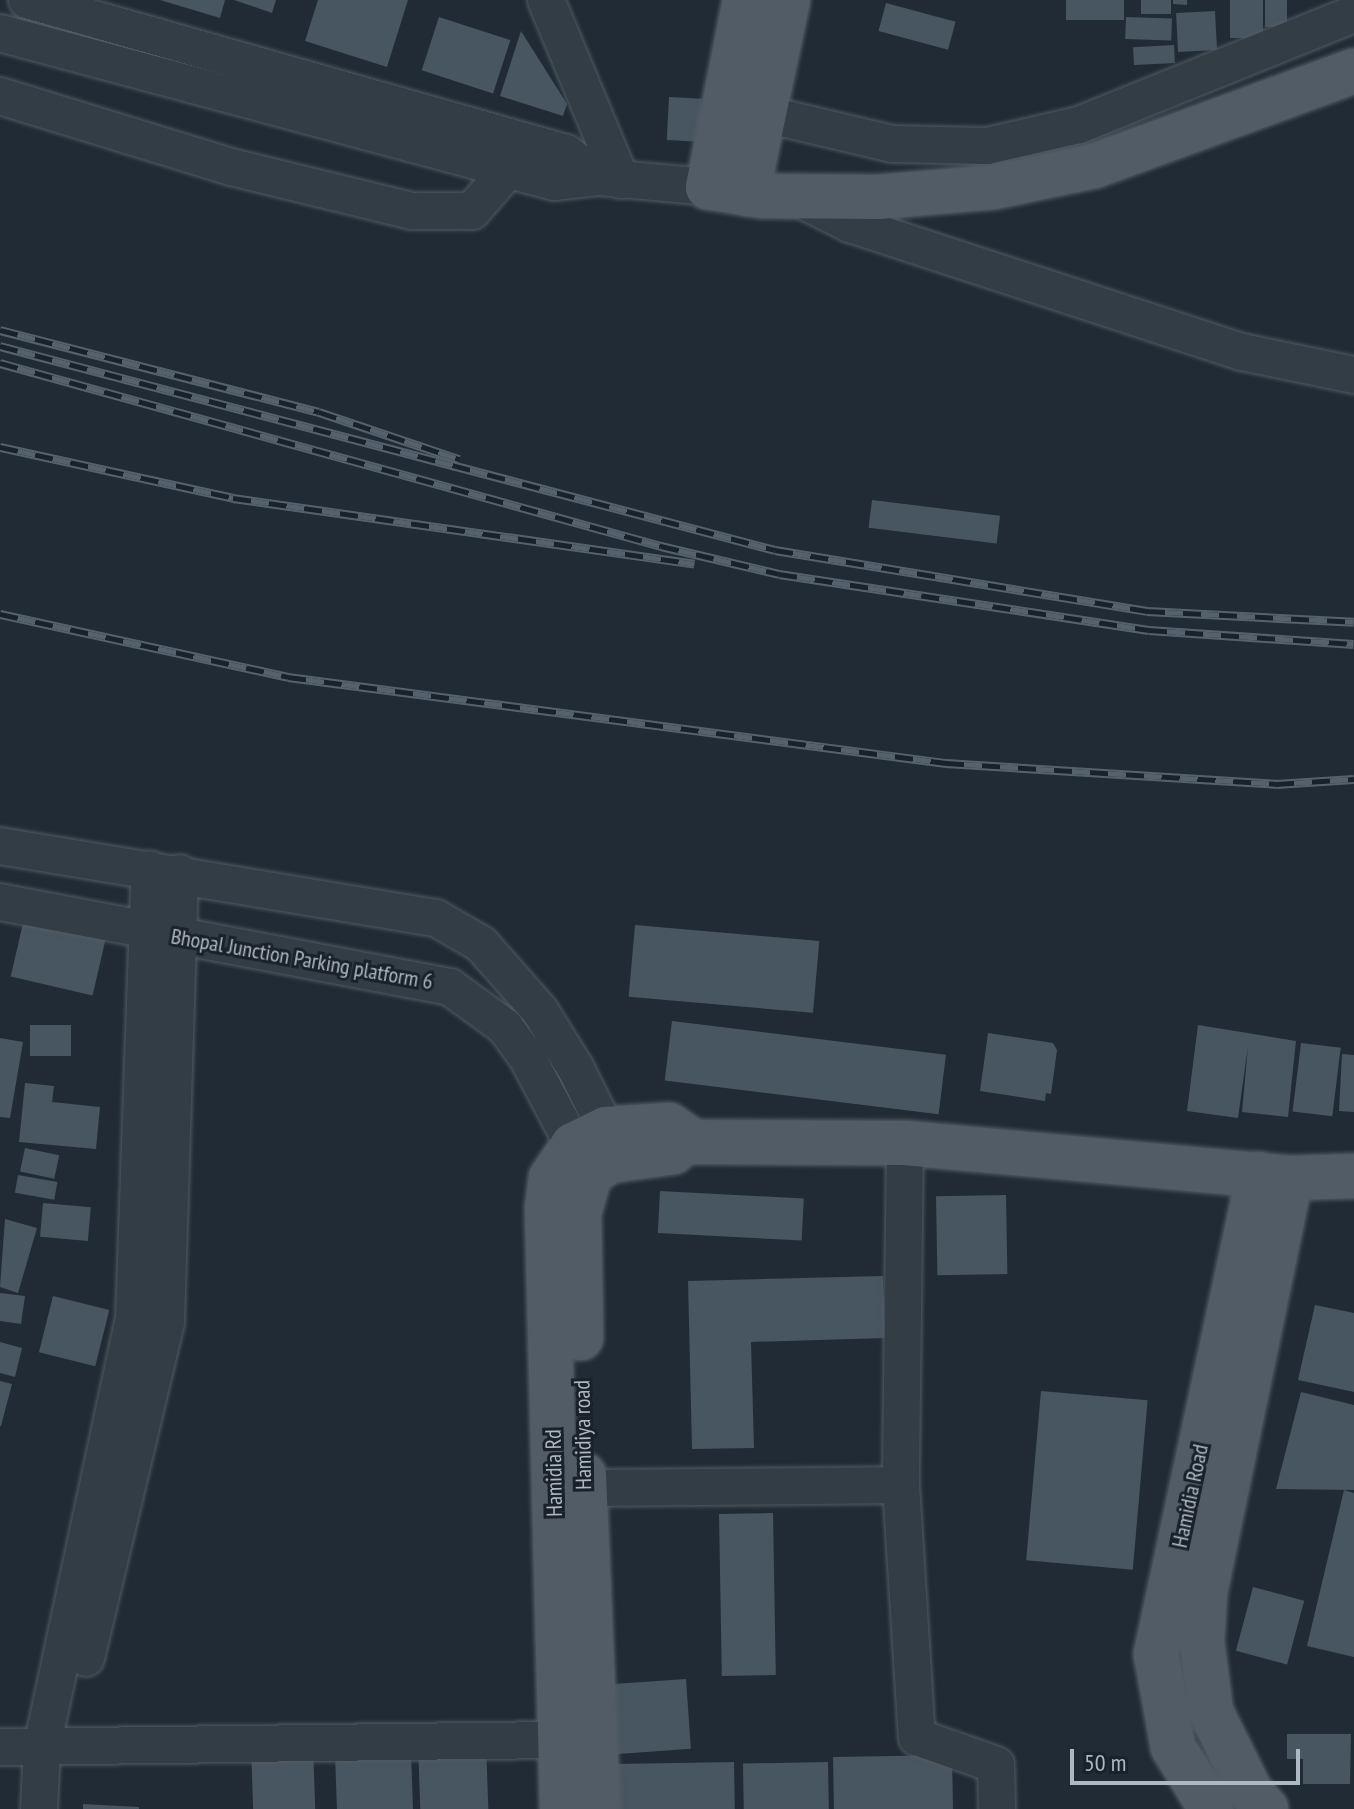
<!DOCTYPE html>
<style>
body{margin:0}
#map{position:relative;width:1354px;height:1809px;overflow:hidden;background:#202b35;font-family:"PT Sans Narrow",sans-serif}
div>[style]{position:absolute}
[style*='--x']{left:calc(var(--x)*1px);top:calc(var(--y)*1px);width:calc(var(--w)*1px);rotate:calc(var(--a)*1deg)}
.building>*{inset:0;background:#485661;transform-origin:0 0}
.roads{filter:drop-shadow(0 0 2px #505b64) drop-shadow(0 0 2px #505b64)}
.minor>*{height:36px;margin:-18px;padding:0 18px;transform-origin:18px;border-radius:18px;background:#333d46}
.major>*{height:44px;margin:-22px;padding:0 22px;transform-origin:22px;border-radius:22px;background:#515c66}
.rail>*{height:9px;margin-top:-4.5px;transform-origin:0;background:repeating-linear-gradient(90deg,#19222a 0 18px,#55626d 0 36px);box-sizing:border-box;border-block:2px solid #55626d}
span{translate:-50% -50%;white-space:nowrap;text-align:center;line-height:1.15;-webkit-text-stroke:6px #19222a;paint-order:stroke}
.street-label{font-size:22px;color:#adb8c3}
.scale{position:absolute;left:1070px;top:1749px;width:230px;height:36px;box-sizing:border-box;border:4px solid #adb8c3;border-top:0;padding-left:10px;font-size:24px;line-height:28px;white-space:nowrap;color:#adb8c3;-webkit-text-stroke:6px #19222a;paint-order:stroke}
</style>
<div id="map">
<div class="building">
<div style="clip-path:polygon(160px 0,225px 0,220px 18px)"></div>
<div style="clip-path:polygon(234px 0,276px 0,272px 13px)"></div>
<div style="clip-path:polygon(318px 0,408px 0,387px 67px,305px 41px)"></div>
<div style="left:1066px;top:0;width:58px;height:20px"></div>
<div style="left:1141px;top:0;width:30px;height:14px"></div>
<div style="clip-path:polygon(1173px 0,1187px 0,1187px 5px,1173px 4px)"></div>
<div style="left:1230px;top:0;width:33px;height:38px"></div>
<div style="left:1265px;top:0;width:22px;height:27px"></div>
<div style="left:886px;top:3px;width:72px;height:29px;rotate:15deg"></div>
<div style="left:1215px;top:11px;width:39px;height:39px;rotate:87deg"></div>
<div style="left:439px;top:17px;width:75px;height:56px;rotate:18deg"></div>
<div style="left:1126px;top:17px;width:46px;height:22px;rotate:2deg"></div>
<div style="clip-path:polygon(521px 31px,567px 104px,563px 116px,500px 96px)"></div>
<div style="left:1174px;top:45px;width:18px;height:41px;rotate:87deg"></div>
<div style="left:669px;top:97px;width:33px;height:43px;rotate:3deg"></div>
<div style="left:872px;top:500px;width:129px;height:28px;rotate:7deg"></div>
<div style="left:24px;top:919px;width:84px;height:59px;rotate:13deg"></div>
<div style="left:635px;top:925px;width:185px;height:72px;rotate:5deg"></div>
<div style="left:672px;top:1021px;width:276px;height:60px;rotate:7deg"></div>
<div style="left:30px;top:1025px;width:41px;height:31px"></div>
<div style="clip-path:polygon(1198px 1025px,1296px 1041px,1288px 1117px,1242px 1112px,1248px 1046px,1238px 1118px,1187px 1111px)"></div>
<div style="clip-path:polygon(988px 1033px,1053px 1043px,1057px 1050px,1051px 1094px,1046px 1093px,1045px 1101px,980px 1091px)"></div>
<div style="clip-path:polygon(0 1038px,23px 1042px,10px 1118px,0 1117px)"></div>
<div style="left:1301px;top:1043px;width:40px;height:69px;rotate:7deg"></div>
<div style="clip-path:polygon(1342px 1054px,1354px 1055px,1354px 1112px,1339px 1111px)"></div>
<div style="clip-path:polygon(25px 1083px,54px 1086px,52px 1102px,100px 1107px,96px 1149px,19px 1142px)"></div>
<div style="left:25px;top:1148px;width:35px;height:24px;rotate:12deg"></div>
<div style="left:18px;top:1175px;width:40px;height:18px;rotate:10deg"></div>
<div style="left:660px;top:1191px;width:144px;height:42px;rotate:3deg"></div>
<div style="left:1006px;top:1195px;width:79px;height:70px;rotate:89deg"></div>
<div style="left:43px;top:1203px;width:48px;height:34px;rotate:5deg"></div>
<div style="clip-path:polygon(5px 1219px,37px 1228px,18px 1293px,0 1287px)"></div>
<div style="clip-path:polygon(883px 1276px,885px 1338px,751px 1342px,754px 1448px,692px 1449px,688px 1281px)"></div>
<div style="clip-path:polygon(0 1293px,25px 1296px,21px 1324px,0 1321px)"></div>
<div style="left:53px;top:1296px;width:58px;height:58px;rotate:14deg"></div>
<div style="clip-path:polygon(1315px 1305px,1354px 1313px,1354px 1392px,1298px 1380px)"></div>
<div style="clip-path:polygon(0 1342px,22px 1348px,15px 1377px,0 1373px)"></div>
<div style="clip-path:polygon(0 1381px,12px 1384px,1px 1426px,0 1426px)"></div>
<div style="left:1041px;top:1391px;width:107px;height:170px;rotate:5deg"></div>
<div style="clip-path:polygon(1301px 1392px,1354px 1405px,1354px 1490px,1276px 1489px)"></div>
<div style="clip-path:polygon(1344px 1490px,1354px 1493px,1354px 1657px,1307px 1646px)"></div>
<div style="left:773px;top:1513px;width:162px;height:54px;rotate:89deg"></div>
<div style="left:1253px;top:1587px;width:53px;height:66px;rotate:15deg"></div>
<div style="left:686px;top:1679px;width:70px;height:80px;rotate:86deg"></div>
<div style="clip-path:polygon(1287px 1734px,1351px 1734px,1350px 1784px,1303px 1784px,1303px 1759px,1287px 1759px)"></div>
<div style="left:486px;top:1742px;width:67px;height:68px;rotate:88deg"></div>
<div style="left:313px;top:1746px;width:63px;height:62px;rotate:88deg"></div>
<div style="left:411px;top:1752px;width:57px;height:76px;rotate:88deg"></div>
<div style="left:952px;top:1755px;width:54px;height:119px;rotate:89deg"></div>
<div style="left:734px;top:1762px;width:47px;height:119px;rotate:89deg"></div>
<div style="left:828px;top:1762px;width:47px;height:85px;rotate:89deg"></div>
<div style="clip-path:polygon(83px 1804px,139px 1807px,139px 1809px,83px 1809px)"></div>
</div>
<div class="roads">
<div class="minor">
<div style="--x:27;--y:0;--w:560;--a:15.85"></div>
<div style="--x:566;--y:153;--w:40;--a:37"></div>
<div style="--x:546;--y:0;--w:195;--a:67.4"></div>
<div style="--x:0;--y:33;--w:574;--a:15.05"></div>
<div style="--x:554;--y:182;--w:44;--a:-6.5"></div>
<div style="--x:598;--y:177;--w:110;--a:5.2"></div>
<div style="--x:0;--y:96;--w:242;--a:17.1"></div>
<div style="--x:231;--y:167;--w:186;--a:13.7"></div>
<div style="--x:412;--y:211;--w:60;--a:0"></div>
<div style="--x:472;--y:211;--w:55;--a:-48.7"></div>
<div style="--x:761;--y:113;--w:135;--a:13.3"></div>
<div style="--x:892;--y:144;--w:95;--a:1.2"></div>
<div style="--x:987;--y:146;--w:94;--a:-12.9"></div>
<div style="--x:1079;--y:125;--w:297;--a:-22"></div>
<div style="--x:800;--y:199;--w:56;--a:26.6"></div>
<div style="--x:850;--y:224;--w:412;--a:18.1"></div>
<div style="--x:1242;--y:352;--w:114;--a:11.6"></div>
<div style="--x:0;--y:846;--w:442;--a:9.4"></div>
<div style="--x:436;--y:918;--w:52;--a:30"></div>
<div style="--x:481;--y:944;--w:89;--a:48.6"></div>
<div style="--x:540;--y:1011;--w:68;--a:58.2"></div>
<div style="--x:576;--y:1069;--w:95;--a:63.7"></div>
<div style="--x:0;--y:902;--w:458;--a:10.7"></div>
<div style="--x:450;--y:987;--w:68;--a:36"></div>
<div style="--x:505;--y:1027;--w:37;--a:54"></div>
<div style="--x:527;--y:1057;--w:127;--a:62.2"></div>
<div style="--x:905;--y:1143;--w:342;--a:90.7"></div>
<div style="--x:901;--y:1485;--w:253;--a:86.4"></div>
<div style="--x:917;--y:1737;--w:84;--a:19.5"></div>
<div style="--x:996;--y:1765;--w:44;--a:88.7"></div>
<div style="--x:584;--y:1488;--w:317;--a:-0.5"></div>
<div style="--x:86;--y:1658;--w:345;--a:-76.6"></div>
<div style="--x:166;--y:1322;--w:449;--a:-88.2"></div>
<div style="--x:0;--y:1747;--w:560;--a:-0.72"></div>
<div style="--x:39;--y:1809;--w:62;--a:-87.2"></div>
<div style="--x:42;--y:1747;--w:439;--a:-77.9"></div>
<div style="--x:134;--y:1318;--w:449;--a:-88"></div>
</div>
<div class="major">
<div style="--x:745;--y:0;--w:191;--a:101.2"></div>
<div style="--x:708;--y:187;--w:55;--a:9.5"></div>
<div style="--x:762;--y:196;--w:116;--a:0.5"></div>
<div style="--x:878;--y:197;--w:116;--a:-4.9"></div>
<div style="--x:994;--y:187;--w:102;--a:-11.9"></div>
<div style="--x:1094;--y:166;--w:277;--a:-20.1"></div>
<div style="--x:747;--y:194;--w:198;--a:-78.1"></div>
<div style="--x:581;--y:1338;--w:125;--a:-90.9"></div>
<div style="--x:579;--y:1213;--w:41;--a:-74.2"></div>
<div style="--x:590;--y:1174;--w:23;--a:-34"></div>
<div style="--x:609;--y:1161;--w:65;--a:-8"></div>
<div style="--x:584;--y:1475;--w:334;--a:87.6"></div>
<div style="--x:562;--y:1809;--w:600;--a:-91.43"></div>
<div style="--x:547;--y:1209;--w:31;--a:-83"></div>
<div style="--x:551;--y:1178;--w:40;--a:-56"></div>
<div style="--x:573;--y:1145;--w:37;--a:-26"></div>
<div style="--x:606;--y:1129;--w:63;--a:-3.6"></div>
<div style="--x:669;--y:1125;--w:29;--a:35"></div>
<div style="--x:693;--y:1142;--w:212;--a:0.3"></div>
<div style="--x:905;--y:1143;--w:388;--a:5.2"></div>
<div style="--x:1291;--y:1178;--w:63;--a:-1.8"></div>
<div style="--x:1211;--y:1809;--w:73;--a:-121.5"></div>
<div style="--x:1173;--y:1747;--w:95;--a:-100.4"></div>
<div style="--x:1156;--y:1654;--w:491;--a:-77.9"></div>
<div style="--x:1266;--y:1809;--w:24;--a:-132"></div>
<div style="--x:1250;--y:1791;--w:88;--a:-116.3"></div>
<div style="--x:1211;--y:1712;--w:71;--a:-97.3"></div>
<div style="--x:1202;--y:1642;--w:50;--a:-86.6"></div>
<div style="--x:1205;--y:1592;--w:423;--a:-78.3"></div>
</div>
</div>
<div class="rail">
<div style="--x:0;--y:330;--w:329;--a:14.4"></div>
<div style="--x:319;--y:412;--w:148;--a:18.6"></div>
<div style="--x:0;--y:346;--w:801;--a:14.75"></div>
<div style="--x:775;--y:550;--w:377;--a:9.3"></div>
<div style="--x:1147;--y:611;--w:207;--a:3"></div>
<div style="--x:0;--y:363;--w:686;--a:15.47"></div>
<div style="--x:661;--y:546;--w:121;--a:13.3"></div>
<div style="--x:779;--y:574;--w:374;--a:8.6"></div>
<div style="--x:1149;--y:630;--w:205;--a:3.9"></div>
<div style="--x:0;--y:447;--w:239;--a:12.3"></div>
<div style="--x:233;--y:498;--w:466;--a:8.1"></div>
<div style="--x:0;--y:614;--w:295;--a:12.3"></div>
<div style="--x:288;--y:677;--w:664;--a:7.45"></div>
<div style="--x:946;--y:763;--w:331;--a:3.6"></div>
<div style="--x:1276;--y:784;--w:78;--a:-3.7"></div>
</div>
<div class="street-label">
<span style="left:302px;top:959px;rotate:10deg">Bhopal Junction Parking platform 6</span>
<span style="left:583px;top:1435px;rotate:-91deg">Hamidiya road</span>
<span style="left:554px;top:1473px;rotate:-91deg">Hamidia Rd</span>
<span style="left:1190px;top:1496px;rotate:-78deg">Hamidia Road</span>
</div>
<div class="scale">50 m</div>
</div>
